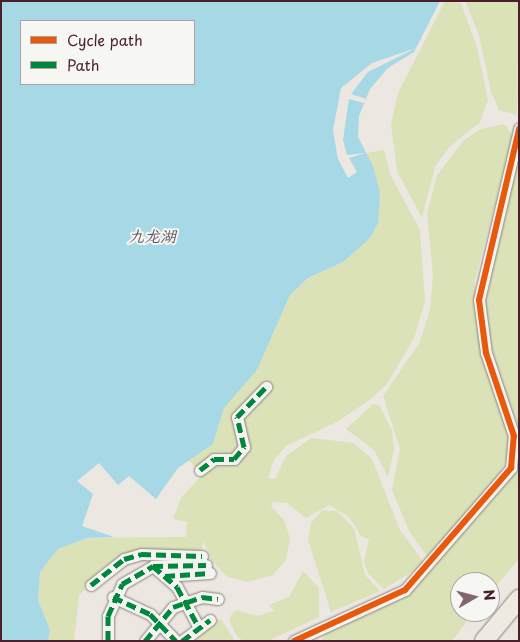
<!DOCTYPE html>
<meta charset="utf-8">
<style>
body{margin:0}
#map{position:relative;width:520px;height:642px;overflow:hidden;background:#ede7e2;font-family:"Playpen Sans","LXGW WenKai TC",sans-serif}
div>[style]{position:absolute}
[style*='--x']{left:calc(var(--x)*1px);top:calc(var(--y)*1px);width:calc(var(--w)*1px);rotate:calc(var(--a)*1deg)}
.green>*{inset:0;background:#dbe2b7}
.water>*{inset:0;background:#a6d8e6}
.pier>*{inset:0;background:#ede7e2}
.roads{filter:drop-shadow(0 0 1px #8c8181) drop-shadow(0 0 1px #8c8181)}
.street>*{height:11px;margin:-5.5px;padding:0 5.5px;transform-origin:5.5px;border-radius:5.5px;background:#f4f3f0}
.primary>*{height:18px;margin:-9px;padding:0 9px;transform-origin:9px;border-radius:9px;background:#eee9e1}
.quiet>*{height:5px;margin-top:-2.5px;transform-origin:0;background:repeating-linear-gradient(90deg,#00873e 0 10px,transparent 0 15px)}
.cycleway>*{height:6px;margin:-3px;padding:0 3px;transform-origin:3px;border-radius:3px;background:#e8590c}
span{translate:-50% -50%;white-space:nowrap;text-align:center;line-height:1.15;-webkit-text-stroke:4px #f6f6f2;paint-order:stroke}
.water-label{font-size:16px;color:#5c5563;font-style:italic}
.frame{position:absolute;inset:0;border:2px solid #4a1f2b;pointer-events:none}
.legend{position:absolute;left:20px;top:20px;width:175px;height:65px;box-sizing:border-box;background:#f6f6f2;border:1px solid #b1a0a2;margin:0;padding:6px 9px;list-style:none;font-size:15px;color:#4a1f2b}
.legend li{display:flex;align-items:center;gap:10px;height:25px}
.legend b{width:25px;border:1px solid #b1a0a2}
.north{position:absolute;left:450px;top:572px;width:50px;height:50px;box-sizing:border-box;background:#f6f6f2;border:1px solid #b1a0a2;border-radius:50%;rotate:82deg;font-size:14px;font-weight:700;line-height:20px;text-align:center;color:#4a1f2b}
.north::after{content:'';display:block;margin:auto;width:18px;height:22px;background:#83656b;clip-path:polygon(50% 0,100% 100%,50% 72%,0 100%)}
</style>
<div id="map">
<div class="green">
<div style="clip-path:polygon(445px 1px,461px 3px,477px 47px,488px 100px,480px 122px,449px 147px,435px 167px,422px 218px,397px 171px,391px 125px,398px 93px)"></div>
<div style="clip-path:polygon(465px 1px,519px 1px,517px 115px,499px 110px,491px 92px,479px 35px)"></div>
<div style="clip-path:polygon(504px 124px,513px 136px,475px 280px,475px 309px,508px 435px,508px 456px,499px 476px,429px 559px,409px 531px,392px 490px,400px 449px,383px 396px,420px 342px,430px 309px,433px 276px,427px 213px,437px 175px,464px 140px,481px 129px)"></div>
<div style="clip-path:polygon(384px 150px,390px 174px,420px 230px,425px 302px,414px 338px,387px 384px,372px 398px,339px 421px,286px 446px,274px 460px,268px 478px,275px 479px,286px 456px,311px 438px,354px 443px,372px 459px,400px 530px,425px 564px,384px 589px,368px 573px,364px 562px,369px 539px,362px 537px,348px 516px,329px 505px,306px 518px,287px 503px,273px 502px,271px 506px,284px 520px,290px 538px,286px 560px,273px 575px,248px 582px,228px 577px,212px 561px,203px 541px,202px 556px,120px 557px,101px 569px,79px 596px,74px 641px,48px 641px,50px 630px,38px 600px,40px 572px,58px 549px,87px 538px,186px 537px,187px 522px,173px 519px,181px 498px,202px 475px,189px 460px,213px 444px,224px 408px,257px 370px,290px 295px,308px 278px,343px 262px,373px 166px,366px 153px)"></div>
<div style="clip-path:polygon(519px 154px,519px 429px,489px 344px,484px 311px,485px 284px)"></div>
<div style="clip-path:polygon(373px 404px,379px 405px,392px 430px,394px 450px,388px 477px,374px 450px,346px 429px)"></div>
<div style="clip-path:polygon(519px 460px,519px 559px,490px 593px,490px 582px,460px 582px,460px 612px,474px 612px,452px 641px,321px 641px,326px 631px,414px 588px,511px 478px)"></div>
<div style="clip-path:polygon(322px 510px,337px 511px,354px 528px,365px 575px,380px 591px,331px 612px,308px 540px,311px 523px)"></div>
<div style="clip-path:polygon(303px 571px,319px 588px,319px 617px,268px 641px,243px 641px,237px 636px,229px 621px,231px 615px,236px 610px,257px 616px,274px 611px,269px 605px,289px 597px)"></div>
<div style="clip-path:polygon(221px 619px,235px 641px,182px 641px,211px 623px)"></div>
</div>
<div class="water">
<div style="clip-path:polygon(evenodd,1px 1px,440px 1px,414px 52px,388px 68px,370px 89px,359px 116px,358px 137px,373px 166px,380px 193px,378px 223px,370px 238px,343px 262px,308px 278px,290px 295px,257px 370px,224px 408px,213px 444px,178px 468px,156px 499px,129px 476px,118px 485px,99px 463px,77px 481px,93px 494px,82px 526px,114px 537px,87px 538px,58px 549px,40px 572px,38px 600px,50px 630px,48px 641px,3px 641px,1px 635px,1px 1px,21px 21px,194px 21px,194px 84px,21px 84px,21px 21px)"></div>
</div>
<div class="pier">
<div style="clip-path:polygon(416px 48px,368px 72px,351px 94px,366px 99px,364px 103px,349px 99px,343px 140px,347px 155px,366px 153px,349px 158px,357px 172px,348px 178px,338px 159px,333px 130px,341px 88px,372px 63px)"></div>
</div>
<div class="roads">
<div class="street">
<div style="--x:200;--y:470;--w:18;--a:-38"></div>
<div style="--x:214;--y:459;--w:20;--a:0"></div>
<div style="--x:234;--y:459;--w:16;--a:-50"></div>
<div style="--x:244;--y:447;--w:31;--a:-103"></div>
<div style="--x:237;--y:417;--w:42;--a:-46"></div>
<div style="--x:153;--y:566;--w:32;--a:41"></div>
<div style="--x:177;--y:587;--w:44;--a:61.7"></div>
<div style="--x:165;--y:576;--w:45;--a:-3.8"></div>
<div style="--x:91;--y:585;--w:42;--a:-38.2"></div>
<div style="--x:124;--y:559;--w:18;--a:-16"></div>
<div style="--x:141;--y:554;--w:61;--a:1.9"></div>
<div style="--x:113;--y:597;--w:41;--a:24.7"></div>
<div style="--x:150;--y:614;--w:37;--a:46"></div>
<div style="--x:108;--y:641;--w:25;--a:-90"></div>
<div style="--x:108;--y:616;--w:35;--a:-66"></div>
<div style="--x:122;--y:584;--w:36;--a:-30"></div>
<div style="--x:153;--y:566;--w:53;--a:-1.1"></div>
<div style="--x:145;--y:641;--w:44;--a:-50.5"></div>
<div style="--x:173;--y:607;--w:31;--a:-19"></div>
<div style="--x:202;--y:597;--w:16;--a:7"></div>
<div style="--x:182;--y:641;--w:35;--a:-37"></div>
<div style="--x:294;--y:641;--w:122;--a:-24.7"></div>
<div style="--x:405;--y:590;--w:162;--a:-49"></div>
<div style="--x:511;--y:468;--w:32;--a:-85"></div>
<div style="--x:514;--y:436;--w:88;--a:-108.6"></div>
<div style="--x:486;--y:353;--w:53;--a:-97.5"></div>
<div style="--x:479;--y:300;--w:176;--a:-76.8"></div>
</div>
<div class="primary">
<div style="--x:484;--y:641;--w:55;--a:-50.2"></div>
</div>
</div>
<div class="quiet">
<div style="--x:200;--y:470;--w:18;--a:-38"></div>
<div style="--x:214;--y:459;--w:20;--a:0"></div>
<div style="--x:234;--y:459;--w:16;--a:-50"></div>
<div style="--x:244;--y:447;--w:31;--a:-103"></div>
<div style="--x:237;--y:417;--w:42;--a:-46"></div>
<div style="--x:153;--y:566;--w:32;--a:41"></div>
<div style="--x:177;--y:587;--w:44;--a:61.7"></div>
<div style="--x:165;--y:576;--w:45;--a:-3.8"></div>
<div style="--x:91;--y:585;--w:42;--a:-38.2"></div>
<div style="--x:124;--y:559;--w:18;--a:-16"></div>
<div style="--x:141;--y:554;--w:61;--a:1.9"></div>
<div style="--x:113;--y:597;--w:41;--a:24.7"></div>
<div style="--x:150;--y:614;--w:37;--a:46"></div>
<div style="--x:108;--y:641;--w:25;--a:-90"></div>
<div style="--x:108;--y:616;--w:35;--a:-66"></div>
<div style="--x:122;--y:584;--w:36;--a:-30"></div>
<div style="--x:153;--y:566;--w:53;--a:-1.1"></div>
<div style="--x:145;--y:641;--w:44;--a:-50.5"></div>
<div style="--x:173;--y:607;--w:31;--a:-19"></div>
<div style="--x:202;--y:597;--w:16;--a:7"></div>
<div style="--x:182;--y:641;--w:35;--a:-37"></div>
</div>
<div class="cycleway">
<div style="--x:294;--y:641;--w:122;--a:-24.7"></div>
<div style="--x:405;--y:590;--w:162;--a:-49"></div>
<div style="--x:511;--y:468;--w:32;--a:-85"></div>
<div style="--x:514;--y:436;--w:88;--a:-108.6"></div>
<div style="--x:486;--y:353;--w:53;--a:-97.5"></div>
<div style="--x:479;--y:300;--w:176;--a:-76.8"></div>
</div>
<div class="water-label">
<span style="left:152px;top:235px">九龙湖</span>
</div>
<div class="frame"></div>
<ul class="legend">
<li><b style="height:6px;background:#e8590c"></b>Cycle path</li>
<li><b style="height:6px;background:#00873e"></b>Path</li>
</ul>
<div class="north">N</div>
</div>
